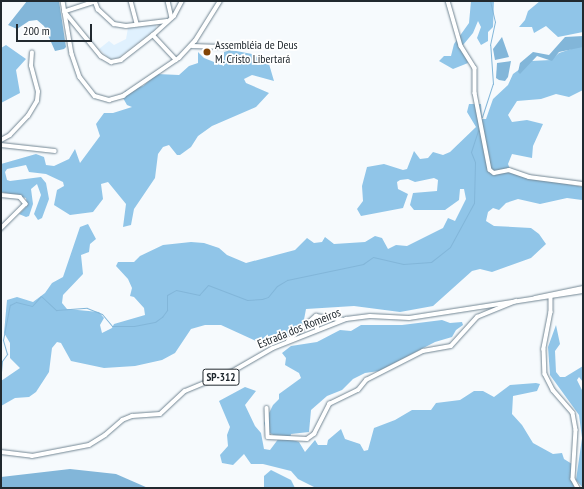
<!DOCTYPE html>
<meta charset="utf-8">
<style>
body{margin:0}
#map{position:relative;width:584px;height:489px;overflow:hidden;background:#f6fafd;font-family:"PT Sans Narrow",sans-serif}
div>[style]{position:absolute}
[style*='--x']{left:calc(var(--x)*1px);top:calc(var(--y)*1px);width:calc(var(--w)*1px);rotate:calc(var(--a)*1deg)}
.built>*{inset:0;background:#e0f1fe}
.forest>*{inset:0;background:#90c5e8}
.water>*{inset:0;background:#82b6d9}
.stream>*{height:1px;margin:-0.5px;padding:0 0.5px;transform-origin:0.5px;border-radius:0.5px;background:#82b6d9}
.roads{filter:drop-shadow(0 0 1px #728693) drop-shadow(0 0 1px #728693)}
.minor>*{height:3.5px;margin:-1.75px;padding:0 1.75px;transform-origin:1.75px;border-radius:1.75px;background:#fff}
.major>*{height:4px;margin:-2px;padding:0 2px;transform-origin:2px;border-radius:2px;background:#fff}
.dots>*{width:11px;height:11px;translate:-50% -50%;box-sizing:border-box;border:2px solid #fff;border-radius:50%}
span{translate:-50% -50%;white-space:nowrap;text-align:center;line-height:1.15;-webkit-text-stroke:3.5px #fff;paint-order:stroke}
.shield-label span{padding:1px 3px;background:#fff;border:1px solid;border-radius:3px;-webkit-text-stroke-width:0}
.shield-label{font-size:11px;color:#21292f;font-weight:700}
.poi-label{font-size:12px;color:#21292f}
.left{translate:0 -50%;text-align:left}
.street-label{font-size:12px;color:#21292f}
.frame{position:absolute;inset:0;border:2px solid #21292f;pointer-events:none}
.scale{position:absolute;left:16px;top:24px;width:76px;height:18px;box-sizing:border-box;border:2px solid #21292f;border-top:0;padding-left:5px;font-size:12px;line-height:14px;white-space:nowrap;color:#21292f;-webkit-text-stroke:3px #fff;paint-order:stroke}
</style>
<div id="map">
<div class="built">
<div style="clip-path:polygon(156px 25px,156px 29px,118px 58px,110px 59px,99px 49px,109px 41px,114px 45px,126px 39px,128px 28px)"></div>
</div>
<div class="forest">
<div style="clip-path:polygon(471px 1px,494px 1px,493px 27px,488px 32px,488px 41px,481px 45px,477px 38px,481px 27px,478px 21px,473px 33px,463px 45px,468px 63px,453px 69px,439px 61px,444px 56px,451px 56px,454px 44px,469px 23px)"></div>
<div style="clip-path:polygon(540px 1px,583px 1px,583px 32px,558px 37px,546px 26px,534px 33px,532px 27px,519px 27px,525px 20px,528px 11px)"></div>
<div style="clip-path:polygon(6px 45px,26px 59px,16px 70px,20px 93px,1px 103px,1px 48px)"></div>
<div style="clip-path:polygon(583px 45px,583px 90px,569px 97px,556px 94px,541px 99px,517px 101px,508px 115px,512px 122px,527px 120px,543px 124px,533px 146px,532px 158px,512px 154px,508px 164px,510px 169px,540px 179px,583px 187px,582px 200px,567px 198px,540px 204px,518px 199px,506px 203px,499px 210px,493px 208px,488px 212px,486px 221px,494px 226px,531px 228px,539px 234px,546px 244px,531px 258px,492px 272px,480px 269px,472px 271px,433px 306px,400px 312px,354px 306px,306px 309px,303px 325px,297px 333px,269px 344px,258px 342px,221px 325px,205px 325px,191px 329px,175px 353px,162px 360px,135px 366px,104px 368px,71px 361px,61px 343px,57px 342px,52px 348px,49px 372px,36px 392px,29px 397px,15px 398px,1px 406px,1px 381px,20px 368px,10px 358px,10px 343px,4px 333px,7px 300px,17px 297px,33px 302px,45px 293px,52px 283px,63px 277px,80px 227px,88px 224px,96px 239px,90px 244px,89px 252px,81px 255px,83px 274px,63px 295px,62px 303px,67px 309px,99px 312px,104px 318px,100px 325px,102px 333px,112px 328px,114px 324px,145px 315px,144px 308px,134px 297px,130px 296px,132px 288px,128px 279px,116px 266px,118px 262px,134px 262px,140px 256px,163px 245px,191px 242px,204px 243px,219px 248px,227px 255px,246px 263px,295px 250px,307px 238px,314px 243px,322px 242px,325px 237px,334px 244px,365px 242px,375px 236px,382px 238px,388px 249px,396px 245px,407px 246px,443px 228px,448px 218px,455px 221px,466px 199px,464px 189px,460px 189px,459px 200px,445px 210px,414px 210px,410px 205px,413px 193px,437px 191px,438px 180px,434px 178px,415px 182px,408px 179px,400px 180px,397px 182px,398px 189px,408px 194px,403px 208px,361px 216px,357px 209px,363px 201px,362px 186px,367px 167px,384px 164px,403px 170px,407px 169px,414px 151px,420px 159px,428px 158px,433px 152px,443px 155px,450px 152px,476px 127px,467px 112px,469px 104px,481px 104px,482px 119px,486px 119px,493px 99px,508px 85px,513px 74px,531px 61px,551px 60px,559px 53px)"></div>
<div style="clip-path:polygon(231px 50px,252px 54px,269px 64px,274px 81px,252px 75px,244px 79px,246px 83px,269px 93px,256px 107px,212px 126px,198px 136px,191px 147px,180px 155px,177px 155px,169px 145px,163px 147px,158px 154px,155px 178px,134px 209px,131px 225px,123px 227px,126px 204px,108px 182px,101px 184px,103px 199px,93px 212px,70px 215px,54px 205px,57px 190px,64px 186px,63px 182px,46px 174px,29px 172px,26px 165px,7px 169px,5px 172px,7px 180px,10px 181px,41px 177px,46px 183px,49px 199px,42px 218px,38px 220px,34px 214px,41px 195px,37px 184px,31px 189px,33px 204px,29px 216px,26px 217px,19px 214px,27px 206px,26px 198px,1px 192px,1px 164px,36px 154px,44px 157px,46px 165px,54px 166px,69px 159px,75px 149px,80px 163px,100px 136px,96px 124px,104px 113px,113px 113px,132px 107px,127px 105px,123px 98px,125px 91px,143px 86px,157px 74px,179px 75px,189px 66px,198px 63px,198px 52px,204px 58px,224px 66px,224px 52px)"></div>
<div style="clip-path:polygon(442px 320px,450px 323px,462px 322px,463px 325px,456px 330px,452px 337px,435px 342px,379px 371px,365px 373px,353px 379px,342px 390px,327px 396px,311px 410px,309px 432px,291px 434px,290px 439px,299px 442px,305px 452px,315px 440px,318px 445px,327px 445px,328px 440px,341px 429px,345px 439px,360px 444px,364px 451px,368px 450px,374px 428px,395px 420px,412px 410px,431px 410px,436px 403px,460px 400px,474px 391px,483px 391px,494px 397px,510px 385px,536px 383px,540px 384px,537px 391px,513px 396px,512px 414px,522px 425px,533px 443px,553px 454px,562px 453px,564px 459px,572px 464px,572px 482px,575px 488px,316px 488px,298px 479px,291px 471px,263px 464px,251px 464px,244px 454px,233px 465px,222px 463px,220px 455px,228px 446px,227px 435px,230px 427px,219px 401px,245px 387px,256px 391px,245px 405px,255px 426px,261px 433px,264px 449px,270px 450px,279px 438px,266px 431px,264px 423px,273px 405px,279px 399px,279px 394px,301px 378px,299px 373px,285px 365px,286px 358px,282px 353px,291px 346px,317px 342px,340px 330px,351px 331px,361px 325px,402px 325px)"></div>
<div style="clip-path:polygon(556px 325px,560px 344px,555px 351px,556px 372px,560px 377px,565px 377px,583px 366px,583px 382px,579px 377px,577px 380px,583px 392px,583px 488px,576px 480px,582px 438px,579px 415px,550px 375px,548px 347px)"></div>
<div style="clip-path:polygon(271px 470px,291px 480px,295px 488px,264px 488px,264px 476px)"></div>
</div>
<div class="water">
<div style="clip-path:polygon(27px 1px,59px 1px,66px 47px,64px 49px,55px 51px,44px 26px,37px 20px,29px 21px,17px 29px,8px 25px)"></div>
<div style="clip-path:polygon(583px 36px,583px 47px,559px 52px,552px 61px,537px 56px,520px 74px,518px 72px,520px 63px,533px 52px,549px 55px,565px 37px)"></div>
<div style="clip-path:polygon(502px 37px,509px 57px,495px 60px,493px 49px)"></div>
<div style="clip-path:polygon(511px 61px,508px 77px,505px 81px,499px 80px,496px 78px,497px 63px)"></div>
<div style="clip-path:polygon(70px 469px,116px 474px,148px 488px,1px 488px,1px 477px)"></div>
</div>
<div class="stream">
<div style="--x:482;--y:117;--w:35;--a:-72"></div>
<div style="--x:493;--y:84;--w:39;--a:-94"></div>
<div style="--x:490;--y:45;--w:24;--a:-78"></div>
<div style="--x:495;--y:22;--w:22;--a:-103"></div>
<div style="--x:1;--y:372;--w:11;--a:-85"></div>
<div style="--x:2;--y:361;--w:9;--a:-54"></div>
<div style="--x:7;--y:354;--w:15;--a:-106"></div>
<div style="--x:3;--y:340;--w:36;--a:-79"></div>
<div style="--x:10;--y:305;--w:7;--a:-27"></div>
<div style="--x:16;--y:302;--w:16;--a:14"></div>
<div style="--x:32;--y:306;--w:13;--a:-48"></div>
<div style="--x:41;--y:296;--w:21;--a:43"></div>
<div style="--x:56;--y:310;--w:31;--a:-4"></div>
<div style="--x:87;--y:308;--w:16;--a:22"></div>
<div style="--x:102;--y:314;--w:16;--a:50"></div>
<div style="--x:112;--y:326;--w:22;--a:0"></div>
<div style="--x:134;--y:326;--w:21;--a:-11"></div>
<div style="--x:155;--y:322;--w:9;--a:-36"></div>
<div style="--x:162;--y:317;--w:9;--a:-54"></div>
<div style="--x:167;--y:310;--w:15;--a:-90"></div>
<div style="--x:167;--y:295;--w:10;--a:-29"></div>
<div style="--x:176;--y:290;--w:24;--a:12"></div>
<div style="--x:199;--y:295;--w:13;--a:-48"></div>
<div style="--x:208;--y:285;--w:42;--a:21"></div>
<div style="--x:247;--y:300;--w:15;--a:-4"></div>
<div style="--x:262;--y:299;--w:6;--a:-18"></div>
<div style="--x:268;--y:297;--w:14;--a:-51"></div>
<div style="--x:277;--y:286;--w:12;--a:-31"></div>
<div style="--x:287;--y:280;--w:78;--a:-11.9"></div>
<div style="--x:363;--y:264;--w:12;--a:-35"></div>
<div style="--x:373;--y:257;--w:31;--a:13"></div>
<div style="--x:403;--y:264;--w:28;--a:-4"></div>
<div style="--x:431;--y:262;--w:24;--a:-38"></div>
<div style="--x:450;--y:247;--w:50;--a:-61.4"></div>
<div style="--x:474;--y:203;--w:41;--a:-88.6"></div>
<div style="--x:475;--y:162;--w:11;--a:-112"></div>
<div style="--x:471;--y:152;--w:29;--a:-72"></div>
</div>
<div class="roads">
<div class="minor">
<div style="--x:63;--y:1;--w:54;--a:80.4"></div>
<div style="--x:72;--y:54;--w:24;--a:71"></div>
<div style="--x:80;--y:77;--w:24;--a:52"></div>
<div style="--x:95;--y:96;--w:15;--a:16"></div>
<div style="--x:109;--y:100;--w:15;--a:-16"></div>
<div style="--x:123;--y:96;--w:68;--a:-34.2"></div>
<div style="--x:179;--y:58;--w:23;--a:-47"></div>
<div style="--x:195;--y:41;--w:47;--a:-58"></div>
<div style="--x:95;--y:1;--w:9;--a:69"></div>
<div style="--x:98;--y:9;--w:22;--a:43"></div>
<div style="--x:114;--y:24;--w:12;--a:9"></div>
<div style="--x:126;--y:26;--w:41;--a:-7"></div>
<div style="--x:131;--y:1;--w:24;--a:75"></div>
<div style="--x:168;--y:1;--w:17;--a:77"></div>
<div style="--x:448;--y:1;--w:47;--a:73.9"></div>
<div style="--x:461;--y:46;--w:26;--a:58"></div>
<div style="--x:475;--y:68;--w:25;--a:90"></div>
<div style="--x:475;--y:93;--w:78;--a:79"></div>
<div style="--x:490;--y:170;--w:5;--a:37"></div>
<div style="--x:494;--y:173;--w:15;--a:-11"></div>
<div style="--x:509;--y:170;--w:21;--a:19"></div>
<div style="--x:529;--y:177;--w:54;--a:7.4"></div>
<div style="--x:95;--y:2;--w:32;--a:162"></div>
<div style="--x:65;--y:12;--w:57;--a:50.7"></div>
<div style="--x:101;--y:56;--w:12;--a:31"></div>
<div style="--x:111;--y:62;--w:10;--a:-11"></div>
<div style="--x:121;--y:60;--w:41;--a:-38"></div>
<div style="--x:153;--y:35;--w:28;--a:-42"></div>
<div style="--x:174;--y:16;--w:17;--a:-62"></div>
<div style="--x:153;--y:35;--w:34;--a:47"></div>
<div style="--x:192;--y:46;--w:38;--a:2"></div>
<div style="--x:1;--y:140;--w:10;--a:-29"></div>
<div style="--x:10;--y:135;--w:26;--a:-47"></div>
<div style="--x:28;--y:116;--w:17;--a:-59"></div>
<div style="--x:37;--y:101;--w:9;--a:-84"></div>
<div style="--x:38;--y:92;--w:27;--a:-105"></div>
<div style="--x:31;--y:66;--w:13;--a:-86"></div>
<div style="--x:1;--y:145;--w:54;--a:6.3"></div>
<div style="--x:1;--y:195;--w:19;--a:6"></div>
<div style="--x:20;--y:197;--w:9;--a:49"></div>
<div style="--x:26;--y:204;--w:35;--a:135"></div>
<div style="--x:551;--y:295;--w:17;--a:90"></div>
<div style="--x:551;--y:312;--w:38;--a:101"></div>
<div style="--x:544;--y:349;--w:25;--a:88"></div>
<div style="--x:545;--y:374;--w:18;--a:63"></div>
<div style="--x:553;--y:390;--w:30;--a:49"></div>
<div style="--x:573;--y:413;--w:17;--a:80"></div>
<div style="--x:576;--y:430;--w:49;--a:93.5"></div>
<div style="--x:573;--y:479;--w:10;--a:61"></div>
<div style="--x:267;--y:408;--w:29;--a:88"></div>
<div style="--x:268;--y:437;--w:39;--a:3"></div>
<div style="--x:307;--y:439;--w:9;--a:-36"></div>
<div style="--x:314;--y:434;--w:34;--a:-63"></div>
<div style="--x:329;--y:404;--w:32;--a:-26"></div>
<div style="--x:358;--y:390;--w:13;--a:-51"></div>
<div style="--x:366;--y:380;--w:64;--a:-27"></div>
<div style="--x:423;--y:351;--w:28;--a:-10"></div>
<div style="--x:451;--y:346;--w:39;--a:-48"></div>
<div style="--x:477;--y:317;--w:42;--a:-22.3"></div>
</div>
<div class="major">
<div style="--x:535;--y:298;--w:49;--a:-11.8"></div>
<div style="--x:310;--y:321;--w:7;--a:16"></div>
<div style="--x:317;--y:323;--w:7;--a:90"></div>
<div style="--x:288;--y:341;--w:38;--a:-42"></div>
<div style="--x:316;--y:316;--w:27;--a:8"></div>
<div style="--x:1;--y:452;--w:31;--a:7"></div>
<div style="--x:32;--y:456;--w:58;--a:-10.9"></div>
<div style="--x:89;--y:445;--w:19;--a:-32"></div>
<div style="--x:105;--y:435;--w:23;--a:-41"></div>
<div style="--x:122;--y:420;--w:11;--a:-22"></div>
<div style="--x:132;--y:416;--w:28;--a:-4"></div>
<div style="--x:160;--y:414;--w:34;--a:-43"></div>
<div style="--x:185;--y:391;--w:52;--a:-22.6"></div>
<div style="--x:233;--y:371;--w:46;--a:-29.9"></div>
<div style="--x:273;--y:348;--w:79;--a:-21.7"></div>
<div style="--x:346;--y:319;--w:24;--a:-7"></div>
<div style="--x:370;--y:316;--w:39;--a:3"></div>
<div style="--x:409;--y:318;--w:176;--a:-8.8"></div>
</div>
</div>
<div class="dots">
<div style="left:207px;top:52px;background:#834506"></div>
</div>
<div class="shield-label">
<span style="left:221px;top:377px">SP-312</span>
</div>
<div class="poi-label">
<span class="left" style="left:215px;top:52px">Assembléia de Deus<br>M. Cristo Libertará</span>
</div>
<div class="street-label">
<span style="left:299px;top:328px;rotate:-22deg">Estrada dos Romeiros</span>
</div>
<div class="frame"></div>
<div class="scale">200 m</div>
</div>
